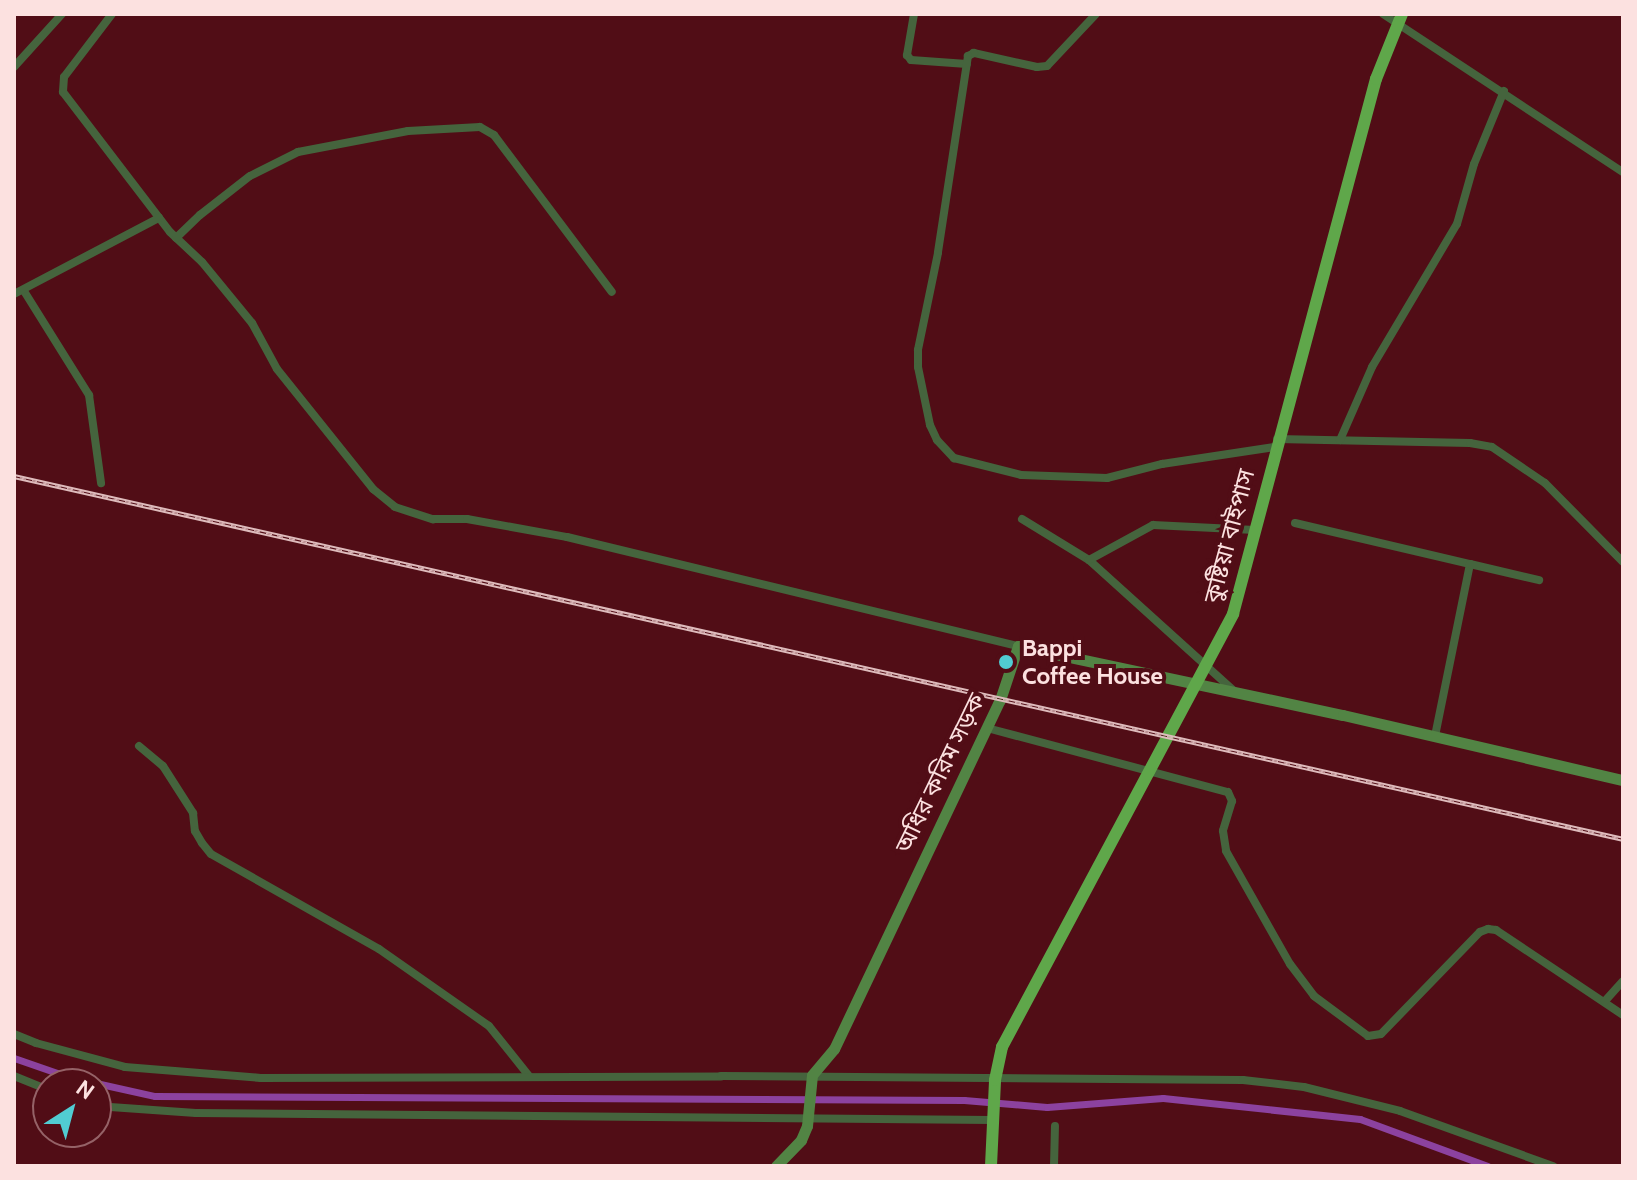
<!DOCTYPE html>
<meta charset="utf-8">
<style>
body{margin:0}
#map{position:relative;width:1637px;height:1180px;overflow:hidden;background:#510d16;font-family:Cabin,"Noto Sans Bengali",sans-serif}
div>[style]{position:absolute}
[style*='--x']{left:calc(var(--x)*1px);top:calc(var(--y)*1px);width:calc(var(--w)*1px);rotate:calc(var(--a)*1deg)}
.canal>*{height:7px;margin:-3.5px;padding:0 3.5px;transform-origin:3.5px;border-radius:3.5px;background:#8c429f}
.minor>*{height:8px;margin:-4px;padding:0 4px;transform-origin:4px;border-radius:4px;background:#45643d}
.secondary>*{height:11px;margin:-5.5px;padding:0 5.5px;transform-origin:5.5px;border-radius:5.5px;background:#528444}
.trunk>*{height:12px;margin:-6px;padding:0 6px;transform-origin:6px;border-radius:6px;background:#5fa74a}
.rail>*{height:5px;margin-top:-2.5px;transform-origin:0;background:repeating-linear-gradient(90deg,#510d16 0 6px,#debbbc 0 12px);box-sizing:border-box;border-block:2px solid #debbbc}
.dots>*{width:22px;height:22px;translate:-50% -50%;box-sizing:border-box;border:4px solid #510d16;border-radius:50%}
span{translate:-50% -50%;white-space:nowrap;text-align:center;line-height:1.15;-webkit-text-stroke:8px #510d16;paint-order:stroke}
.street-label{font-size:24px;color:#fce1e0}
.poi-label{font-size:24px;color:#fce1e0;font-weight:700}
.left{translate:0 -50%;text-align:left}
.frame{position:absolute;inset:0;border:16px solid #fce1e0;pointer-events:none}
.north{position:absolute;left:32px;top:1068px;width:80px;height:80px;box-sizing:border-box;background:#510d16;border:2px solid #956267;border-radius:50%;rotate:36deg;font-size:22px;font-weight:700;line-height:32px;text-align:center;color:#fce1e0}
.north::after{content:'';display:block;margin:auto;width:28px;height:36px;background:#51ccd2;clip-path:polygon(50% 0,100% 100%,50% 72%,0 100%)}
</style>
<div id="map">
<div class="canal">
<div style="--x:14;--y:1058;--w:58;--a:19.1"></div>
<div style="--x:69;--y:1077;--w:88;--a:12.5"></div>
<div style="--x:155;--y:1096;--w:809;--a:0.28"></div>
<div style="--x:964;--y:1100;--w:83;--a:4.8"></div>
<div style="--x:1047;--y:1107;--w:116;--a:-4.4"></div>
<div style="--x:1163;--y:1098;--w:198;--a:6.1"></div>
<div style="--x:1360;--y:1119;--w:136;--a:20.2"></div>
</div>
<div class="minor">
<div style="--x:112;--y:14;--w:79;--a:127.3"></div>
<div style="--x:64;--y:77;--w:15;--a:94"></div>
<div style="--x:63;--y:92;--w:176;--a:52.6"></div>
<div style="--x:170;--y:232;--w:44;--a:43.2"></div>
<div style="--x:202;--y:262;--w:79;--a:50.7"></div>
<div style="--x:252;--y:323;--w:52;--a:61.5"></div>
<div style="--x:277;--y:369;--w:154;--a:51.3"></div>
<div style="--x:373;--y:489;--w:28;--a:39"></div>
<div style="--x:395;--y:507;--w:40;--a:18"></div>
<div style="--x:433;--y:519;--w:34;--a:0"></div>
<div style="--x:467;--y:519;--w:102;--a:10.2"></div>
<div style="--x:567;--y:537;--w:464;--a:13.6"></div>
<div style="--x:914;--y:14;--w:42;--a:99.7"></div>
<div style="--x:907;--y:55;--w:6;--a:51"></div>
<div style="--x:911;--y:60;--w:56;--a:4.1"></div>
<div style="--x:1096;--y:14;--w:71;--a:133.3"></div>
<div style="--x:1047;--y:66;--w:10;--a:174"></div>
<div style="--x:1037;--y:67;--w:65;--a:-167.5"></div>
<div style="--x:974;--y:53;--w:7;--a:153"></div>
<div style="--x:968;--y:56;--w:199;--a:98.7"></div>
<div style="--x:938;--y:253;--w:99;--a:101.7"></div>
<div style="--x:918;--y:350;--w:17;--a:90"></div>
<div style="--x:918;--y:367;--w:59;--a:78.3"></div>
<div style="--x:930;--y:425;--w:17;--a:65"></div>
<div style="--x:937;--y:440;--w:25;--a:47"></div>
<div style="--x:954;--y:458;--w:69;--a:14.2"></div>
<div style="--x:1021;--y:475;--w:86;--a:2"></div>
<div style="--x:1107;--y:478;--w:57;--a:-14.3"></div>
<div style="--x:1162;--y:464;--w:114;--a:-8.6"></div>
<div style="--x:1383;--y:14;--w:287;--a:33.4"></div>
<div style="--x:14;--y:67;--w:72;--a:-47.8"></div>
<div style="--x:176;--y:238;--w:33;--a:-44"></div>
<div style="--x:200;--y:215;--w:63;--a:-38"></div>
<div style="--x:250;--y:176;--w:54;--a:-26.6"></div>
<div style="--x:298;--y:152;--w:112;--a:-10.8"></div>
<div style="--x:408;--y:131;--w:72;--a:-3.2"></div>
<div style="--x:480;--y:127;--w:16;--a:30"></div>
<div style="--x:494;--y:135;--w:196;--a:53.1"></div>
<div style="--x:24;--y:291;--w:123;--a:58"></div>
<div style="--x:89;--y:395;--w:89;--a:82.2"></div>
<div style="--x:14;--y:294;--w:164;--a:-27.7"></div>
<div style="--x:1277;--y:439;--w:193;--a:1.2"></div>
<div style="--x:1470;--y:443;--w:22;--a:10"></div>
<div style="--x:1492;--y:447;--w:64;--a:34.2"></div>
<div style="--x:1545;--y:483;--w:111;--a:45.4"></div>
<div style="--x:1340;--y:440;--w:80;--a:-66.3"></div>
<div style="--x:1372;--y:367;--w:166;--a:-59.3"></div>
<div style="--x:1457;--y:224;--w:62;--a:-74.2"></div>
<div style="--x:1474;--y:164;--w:79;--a:-67.7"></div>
<div style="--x:1022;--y:519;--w:79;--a:31.5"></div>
<div style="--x:1089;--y:560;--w:197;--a:42.1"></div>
<div style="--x:1295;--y:523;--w:180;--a:13.2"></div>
<div style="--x:1470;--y:564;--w:176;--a:101.5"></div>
<div style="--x:1089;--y:560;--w:73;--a:-28.7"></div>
<div style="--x:1153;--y:525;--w:102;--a:2.8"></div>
<div style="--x:1470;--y:564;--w:71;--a:13.1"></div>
<div style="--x:987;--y:728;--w:249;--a:14.9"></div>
<div style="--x:1228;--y:792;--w:10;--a:66"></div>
<div style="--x:1232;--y:801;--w:31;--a:107"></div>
<div style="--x:1223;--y:831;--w:20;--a:81"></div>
<div style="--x:1226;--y:851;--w:130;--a:60.5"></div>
<div style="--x:1290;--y:964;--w:40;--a:53"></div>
<div style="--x:1314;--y:996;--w:67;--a:36.5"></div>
<div style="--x:1368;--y:1036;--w:13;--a:-9"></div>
<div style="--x:1381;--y:1034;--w:142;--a:-45.9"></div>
<div style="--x:1480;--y:932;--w:9;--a:-21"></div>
<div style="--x:1488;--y:929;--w:8;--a:7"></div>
<div style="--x:1496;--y:930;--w:153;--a:33.8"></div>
<div style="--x:139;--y:746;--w:31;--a:40"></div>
<div style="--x:163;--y:766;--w:56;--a:57.4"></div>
<div style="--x:193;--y:813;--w:18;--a:84"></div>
<div style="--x:195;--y:831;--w:14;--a:60"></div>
<div style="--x:202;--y:843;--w:14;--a:51"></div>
<div style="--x:211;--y:854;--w:193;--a:29.5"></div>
<div style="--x:379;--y:949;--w:134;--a:35"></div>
<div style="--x:489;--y:1026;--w:64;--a:51.3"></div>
<div style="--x:1605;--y:1001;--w:27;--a:-48"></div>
<div style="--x:14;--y:1034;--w:24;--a:22"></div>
<div style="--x:36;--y:1043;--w:92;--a:15.1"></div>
<div style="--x:125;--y:1067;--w:136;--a:4.6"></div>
<div style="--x:261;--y:1078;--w:460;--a:-0.2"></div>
<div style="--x:721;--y:1076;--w:522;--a:0.44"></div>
<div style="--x:1243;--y:1080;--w:61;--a:6.5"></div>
<div style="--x:1304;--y:1087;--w:99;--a:14"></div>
<div style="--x:1400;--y:1111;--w:163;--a:19.8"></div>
<div style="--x:14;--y:1076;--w:37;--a:22"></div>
<div style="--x:96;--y:1106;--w:100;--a:4"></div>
<div style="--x:196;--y:1113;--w:796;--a:0.5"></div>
<div style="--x:1054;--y:1166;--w:40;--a:-88.6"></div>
</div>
<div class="secondary">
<div style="--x:776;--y:1166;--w:36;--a:-46"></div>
<div style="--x:801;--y:1140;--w:15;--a:-67"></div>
<div style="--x:807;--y:1126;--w:51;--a:-84.4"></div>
<div style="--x:812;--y:1075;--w:34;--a:-50"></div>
<div style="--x:834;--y:1049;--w:386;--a:-64.6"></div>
<div style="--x:1000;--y:700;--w:57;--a:-71.6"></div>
<div style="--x:1018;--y:646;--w:332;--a:12"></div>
<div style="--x:1343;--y:715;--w:287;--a:13.1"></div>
</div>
<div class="trunk">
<div style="--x:991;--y:1166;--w:86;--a:-87.3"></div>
<div style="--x:995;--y:1080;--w:34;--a:-78"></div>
<div style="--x:1002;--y:1047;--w:491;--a:-61.9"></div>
<div style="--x:1233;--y:614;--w:554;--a:-75.04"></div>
<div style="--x:1376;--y:79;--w:70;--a:-68.2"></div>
</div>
<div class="rail">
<div style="--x:14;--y:476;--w:1649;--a:12.71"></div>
</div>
<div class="dots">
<div style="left:1006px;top:662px;background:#51ccd2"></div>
</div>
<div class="street-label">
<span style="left:1229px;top:536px;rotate:-75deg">কুষ্টিয়া বাইপাস</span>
<span style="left:940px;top:773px;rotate:-64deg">অধির করিম সড়ক</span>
</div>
<div class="poi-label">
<span class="left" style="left:1022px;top:662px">Bappi<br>Coffee House</span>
</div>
<div class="frame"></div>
<div class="north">N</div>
</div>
